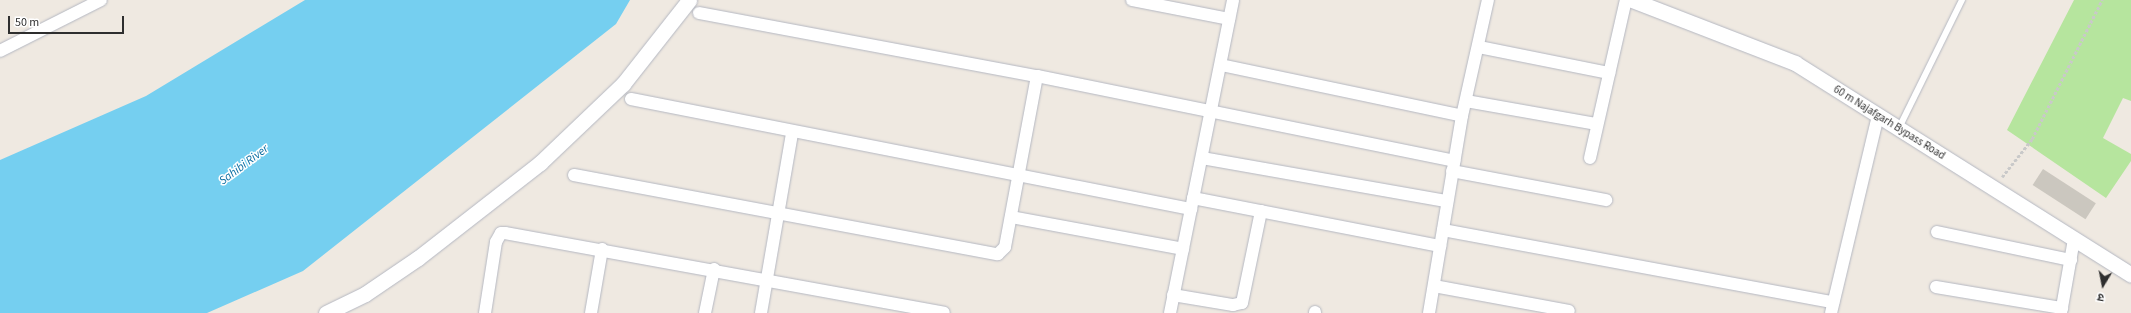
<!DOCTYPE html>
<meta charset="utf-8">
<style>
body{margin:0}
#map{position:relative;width:2131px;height:313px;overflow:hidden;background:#efe9e1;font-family:"Source Sans 3","Noto Sans Devanagari",sans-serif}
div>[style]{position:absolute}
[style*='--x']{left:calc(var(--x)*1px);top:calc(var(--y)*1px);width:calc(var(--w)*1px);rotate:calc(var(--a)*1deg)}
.green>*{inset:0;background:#b6e59e}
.water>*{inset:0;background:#75cff0}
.building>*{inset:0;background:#cbc7bf;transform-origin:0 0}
.path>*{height:2.5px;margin-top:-1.25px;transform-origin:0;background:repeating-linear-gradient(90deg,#c9c9c9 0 3px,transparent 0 5px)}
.roads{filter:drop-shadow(0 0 1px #b4b7c1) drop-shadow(0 0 1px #b4b7c1)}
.service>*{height:6px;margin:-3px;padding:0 3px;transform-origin:3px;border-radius:3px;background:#fff}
.minor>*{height:12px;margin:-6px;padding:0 6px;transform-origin:6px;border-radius:6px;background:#fff}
.tertiary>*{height:15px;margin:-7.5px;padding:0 7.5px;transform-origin:7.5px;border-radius:7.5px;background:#fff}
span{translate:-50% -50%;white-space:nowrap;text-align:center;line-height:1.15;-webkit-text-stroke:3px #fff;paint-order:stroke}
.street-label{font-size:11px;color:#2e2e2e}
.water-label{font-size:12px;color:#0d6fa3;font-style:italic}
.north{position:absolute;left:2083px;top:265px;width:40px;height:40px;-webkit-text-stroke:3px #fff;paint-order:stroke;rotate:190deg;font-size:11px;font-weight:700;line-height:16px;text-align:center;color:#2e2e2e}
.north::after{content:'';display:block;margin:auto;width:14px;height:18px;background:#2e2e2e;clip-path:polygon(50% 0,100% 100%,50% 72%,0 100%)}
.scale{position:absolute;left:8px;top:16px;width:116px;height:18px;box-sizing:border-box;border:2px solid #2e2e2e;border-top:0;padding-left:5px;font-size:12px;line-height:14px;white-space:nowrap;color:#2e2e2e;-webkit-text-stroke:3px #fff;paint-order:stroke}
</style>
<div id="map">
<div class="green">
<div style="clip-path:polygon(2074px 0,2131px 0,2131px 101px,2123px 98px,2103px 138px,2131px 154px,2131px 161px,2106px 198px,2007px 130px)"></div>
</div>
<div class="water">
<div style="clip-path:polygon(305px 0,630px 0,616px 24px,303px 271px,207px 313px,0 313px,0 160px,146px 96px)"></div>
</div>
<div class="building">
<div style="left:2043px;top:169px;width:63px;height:19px;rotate:33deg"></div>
</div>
<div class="path">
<div style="--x:2002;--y:177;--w:48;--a:-51.7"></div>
<div style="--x:2032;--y:139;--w:156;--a:-63.3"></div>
</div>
<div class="roads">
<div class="service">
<div style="--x:1899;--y:128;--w:143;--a:-63.8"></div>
</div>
<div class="minor">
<div style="--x:1132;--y:0;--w:99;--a:11.1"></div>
<div style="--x:699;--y:13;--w:344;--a:10.6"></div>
<div style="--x:1037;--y:76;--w:426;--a:11.5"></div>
<div style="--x:1479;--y:47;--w:133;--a:11.3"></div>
<div style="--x:0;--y:51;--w:113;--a:-26.8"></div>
<div style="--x:1221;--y:65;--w:246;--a:11.9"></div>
<div style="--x:631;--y:99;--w:571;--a:11.11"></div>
<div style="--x:1466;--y:101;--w:133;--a:10"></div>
<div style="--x:1202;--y:158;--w:249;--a:10"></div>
<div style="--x:1590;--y:158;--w:162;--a:-77.2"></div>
<div style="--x:1452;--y:171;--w:157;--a:10.7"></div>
<div style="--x:574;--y:175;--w:431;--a:10.6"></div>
<div style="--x:998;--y:254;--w:10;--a:-45"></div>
<div style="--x:1005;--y:247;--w:174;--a:-79.4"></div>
<div style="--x:1193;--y:198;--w:252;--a:11"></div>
<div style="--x:1011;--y:217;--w:175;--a:10.5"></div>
<div style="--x:1443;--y:230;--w:397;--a:10.5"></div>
<div style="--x:1937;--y:232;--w:137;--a:11.8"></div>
<div style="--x:1434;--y:286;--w:137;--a:10.5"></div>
<div style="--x:1936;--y:287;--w:128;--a:9.5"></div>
<div style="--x:1173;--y:295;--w:61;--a:9.5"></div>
<div style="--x:1233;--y:305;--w:9;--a:-13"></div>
<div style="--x:1242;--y:303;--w:94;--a:-78.3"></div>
<div style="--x:485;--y:313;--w:72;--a:-81.2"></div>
<div style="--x:496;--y:242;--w:10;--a:-61"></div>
<div style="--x:501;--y:233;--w:4;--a:0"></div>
<div style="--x:505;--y:233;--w:446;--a:10.3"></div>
<div style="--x:591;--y:313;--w:65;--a:-80.2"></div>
<div style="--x:705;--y:313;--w:45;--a:-78.4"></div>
<div style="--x:761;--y:313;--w:183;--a:-80.2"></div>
<div style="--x:1170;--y:313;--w:319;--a:-78.6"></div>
<div style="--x:1315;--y:313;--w:1;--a:-90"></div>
<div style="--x:1429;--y:313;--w:200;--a:-80.5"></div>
<div style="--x:1462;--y:116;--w:119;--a:-77.4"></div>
<div style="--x:1831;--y:313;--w:203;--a:-76.6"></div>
<div style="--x:2061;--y:313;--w:75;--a:-80"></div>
</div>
<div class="tertiary">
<div style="--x:1632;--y:0;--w:175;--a:21.1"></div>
<div style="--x:1795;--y:63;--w:397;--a:32.2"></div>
<div style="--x:326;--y:313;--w:43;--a:-26"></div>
<div style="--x:365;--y:294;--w:64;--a:-34.2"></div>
<div style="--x:418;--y:258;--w:155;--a:-37.9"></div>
<div style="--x:540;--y:163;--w:115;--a:-43.6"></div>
<div style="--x:623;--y:84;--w:107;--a:-51.8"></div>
</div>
</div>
<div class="street-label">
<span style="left:1889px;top:123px;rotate:32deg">60 m Najafgarh Bypass Road</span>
</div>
<div class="water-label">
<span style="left:244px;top:165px;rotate:-37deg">Sahibi River</span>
</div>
<div class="north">उ</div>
<div class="scale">50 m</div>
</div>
